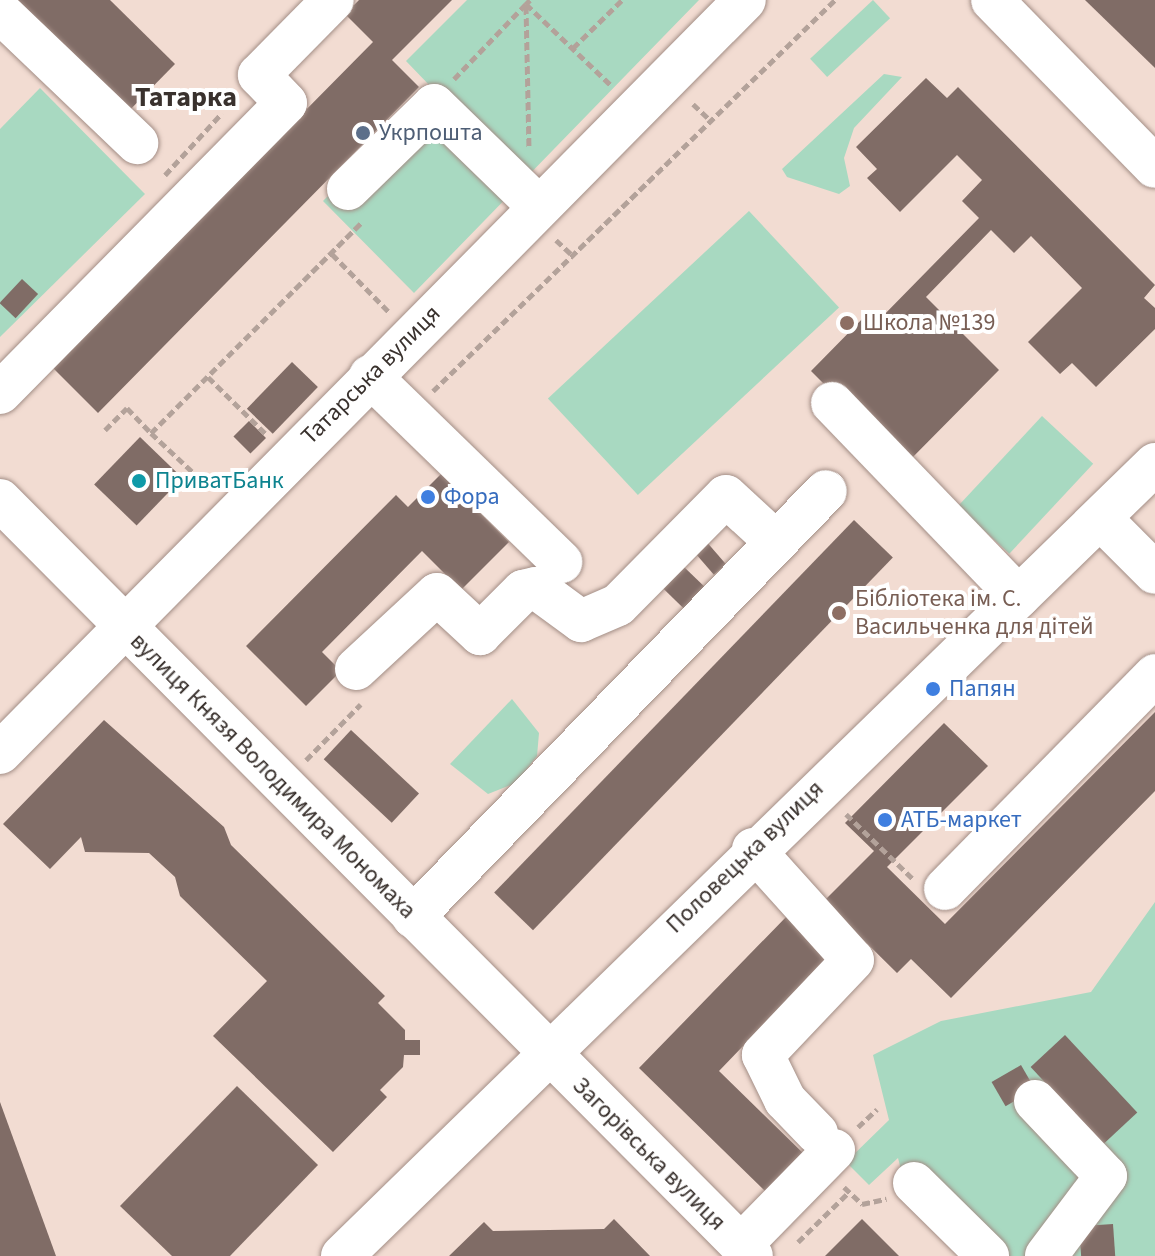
<!DOCTYPE html>
<meta charset="utf-8">
<style>
body{margin:0}
#map{position:relative;width:1155px;height:1256px;overflow:hidden;background:#f2dcd2;font-family:"Source Sans 3",sans-serif}
div>[style]{position:absolute}
[style*='--x']{left:calc(var(--x)*1px);top:calc(var(--y)*1px);width:calc(var(--w)*1px);rotate:calc(var(--a)*1deg)}
.green>*{inset:0;background:#a8d9c1;transform-origin:0 0}
.building>*{inset:0;background:#806c66;transform-origin:0 0}
.path>*{height:5px;margin-top:-2.5px;transform-origin:0;background:repeating-linear-gradient(90deg,#b3a29a 0 8px,transparent 0 12px)}
.roads{filter:drop-shadow(0 0 2px #a38e86) drop-shadow(0 0 2px #a38e86)}
.minor>*{height:42px;margin:-21px;padding:0 21px;transform-origin:21px;border-radius:21px;background:#fff}
.dots>*{width:22px;height:22px;translate:-50% -50%;box-sizing:border-box;border:4px solid #fff;border-radius:50%}
span{translate:-50% -50%;white-space:nowrap;text-align:center;line-height:1.15;-webkit-text-stroke:8px #fff;paint-order:stroke}
.service-label{font-size:24px;color:#4e5e75}
.left{translate:0 -50%;text-align:left}
.education-label{font-size:24px;color:#785e54}
.street-label{font-size:24px;color:#39312d}
.culture-label{font-size:24px;color:#0d838f}
.shop-label{font-size:24px;color:#366cbe}
.quarter-label{font-size:28px;color:#39312d;font-weight:700}
</style>
<div id="map">
<div class="green">
<div style="clip-path:polygon(467px 0,699px 0,414px 293px,323px 201px,433px 89px,406px 61px)"></div>
<div style="left:873px;top:0;width:25px;height:86px;rotate:47deg"></div>
<div style="clip-path:polygon(884px 74px,902px 77px,854px 128px,844px 158px,850px 186px,839px 194px,787px 177px,782px 169px)"></div>
<div style="clip-path:polygon(40px 88px,145px 194px,0 337px,0 129px)"></div>
<div style="left:749px;top:211px;width:132px;height:275px;rotate:47deg"></div>
<div style="left:1042px;top:416px;width:70px;height:123px;rotate:43deg"></div>
<div style="clip-path:polygon(512px 699px,539px 733px,537px 756px,516px 783px,488px 794px,450px 764px)"></div>
<div style="clip-path:polygon(1155px 902px,1155px 1256px,969px 1256px,906px 1189px,898px 1158px,869px 1185px,846px 1162px,889px 1120px,873px 1055px,941px 1021px,1091px 992px)"></div>
</div>
<div class="building">
<div style="clip-path:polygon(0 0,110px 0,175px 64px,120px 120px)"></div>
<div style="clip-path:polygon(359px 0,452px 0,392px 60px,419px 87px,98px 413px,52px 367px,373px 42px,345px 14px)"></div>
<div style="clip-path:polygon(1085px 0,1155px 0,1155px 68px)"></div>
<div style="clip-path:polygon(926px 78px,947px 98px,958px 87px,1155px 285px,1144px 298px,1155px 308px,1155px 329px,1096px 387px,1072px 363px,1060px 374px,1028px 342px,1082px 288px,1031px 236px,1014px 253px,991px 230px,926px 297px,999px 370px,905px 465px,811px 371px,869px 312px,878px 321px,979px 218px,962px 201px,982px 180px,957px 155px,900px 212px,867px 178px,877px 169px,856px 147px)"></div>
<div style="left:22px;top:279px;width:22px;height:33px;rotate:43deg"></div>
<div style="left:292px;top:362px;width:36px;height:65px;rotate:44deg"></div>
<div style="left:249px;top:421px;width:24px;height:22px;rotate:45deg"></div>
<div style="left:140px;top:437px;width:59px;height:66px;rotate:44deg"></div>
<div style="clip-path:polygon(441px 474px,509px 542px,461px 590px,422px 551px,322px 652px,341px 671px,306px 706px,246px 646px,396px 495px,408px 507px)"></div>
<div style="left:854px;top:520px;width:54px;height:518px;rotate:44deg"></div>
<div style="left:705px;top:540px;width:32px;height:16px;rotate:49deg"></div>
<div style="left:683px;top:566px;width:39px;height:30px;rotate:44deg"></div>
<div style="clip-path:polygon(1155px 712px,1155px 791px,951px 998px,911px 959px,897px 973px,824px 901px,874px 851px,845px 823px,944px 723px,988px 766px,887px 867px,945px 924px)"></div>
<div style="clip-path:polygon(104px 720px,224px 827px,231px 845px,385px 996px,378px 1003px,405px 1030px,405px 1040px,420px 1040px,420px 1055px,404px 1055px,403px 1067px,380px 1090px,387px 1097px,333px 1152px,213px 1036px,267px 981px,180px 896px,175px 877px,149px 853px,85px 852px,81px 837px,50px 869px,3px 824px)"></div>
<div style="left:351px;top:730px;width:93px;height:40px;rotate:43deg"></div>
<div style="clip-path:polygon(787px 916px,829px 957px,719px 1071px,804px 1154px,766px 1192px,639px 1068px)"></div>
<div style="left:1065px;top:1035px;width:106px;height:47px;rotate:47deg"></div>
<div style="left:1021px;top:1065px;width:28px;height:34px;rotate:60deg"></div>
<div style="clip-path:polygon(237px 1086px,318px 1165px,230px 1256px,172px 1256px,120px 1206px)"></div>
<div style="clip-path:polygon(0 1102px,56px 1256px,0 1256px)"></div>
<div style="clip-path:polygon(614px 1219px,650px 1256px,449px 1256px,484px 1222px,493px 1231px,604px 1229px)"></div>
<div style="clip-path:polygon(862px 1219px,899px 1256px,825px 1256px)"></div>
<div style="left:1113px;top:1224px;width:32px;height:34px;rotate:86deg"></div>
</div>
<div class="path">
<div style="--x:530;--y:0;--w:6;--a:135"></div>
<div style="--x:526;--y:4;--w:120;--a:43.7"></div>
<div style="--x:526;--y:6;--w:142;--a:88.8"></div>
<div style="--x:573;--y:48;--w:69;--a:-44.4"></div>
<div style="--x:454;--y:79;--w:104;--a:-46.2"></div>
<div style="--x:693;--y:104;--w:26;--a:43"></div>
<div style="--x:165;--y:175;--w:84;--a:-47.4"></div>
<div style="--x:556;--y:240;--w:23;--a:43"></div>
<div style="--x:332;--y:254;--w:81;--a:45.5"></div>
<div style="--x:208;--y:377;--w:83;--a:44.5"></div>
<div style="--x:433;--y:391;--w:561;--a:-44.21"></div>
<div style="--x:105;--y:430;--w:31;--a:-45"></div>
<div style="--x:127;--y:408;--w:35;--a:46"></div>
<div style="--x:151;--y:433;--w:297;--a:-45"></div>
<div style="--x:151;--y:433;--w:83;--a:43.1"></div>
<div style="--x:306;--y:760;--w:78;--a:-45.5"></div>
<div style="--x:846;--y:814;--w:93;--a:44.1"></div>
<div style="--x:858;--y:1127;--w:26;--a:-43"></div>
<div style="--x:844;--y:1187;--w:25;--a:43"></div>
<div style="--x:862;--y:1204;--w:25;--a:-12"></div>
<div style="--x:798;--y:1242;--w:71;--a:-44.4"></div>
</div>
<div class="roads">
<div class="minor">
<div style="--x:992;--y:0;--w:233;--a:45.7"></div>
<div style="--x:0;--y:12;--w:190;--a:43.7"></div>
<div style="--x:348;--y:189;--w:120;--a:-44.3"></div>
<div style="--x:434;--y:105;--w:146;--a:44.2"></div>
<div style="--x:370;--y:376;--w:267;--a:44.2"></div>
<div style="--x:0;--y:393;--w:407;--a:-45.4"></div>
<div style="--x:286;--y:103;--w:39;--a:-134"></div>
<div style="--x:259;--y:75;--w:105;--a:-45.4"></div>
<div style="--x:832;--y:403;--w:269;--a:46.1"></div>
<div style="--x:0;--y:500;--w:1066;--a:45.15"></div>
<div style="--x:1101;--y:519;--w:76;--a:45"></div>
<div style="--x:356;--y:669;--w:110;--a:-42.8"></div>
<div style="--x:437;--y:594;--w:59;--a:42.9"></div>
<div style="--x:480;--y:634;--w:61;--a:-45"></div>
<div style="--x:523;--y:591;--w:13;--a:-13"></div>
<div style="--x:536;--y:588;--w:56;--a:36.3"></div>
<div style="--x:581;--y:621;--w:40;--a:-23.4"></div>
<div style="--x:618;--y:605;--w:153;--a:-45.3"></div>
<div style="--x:726;--y:496;--w:67;--a:42.6"></div>
<div style="--x:0;--y:753;--w:1059;--a:-45.31"></div>
<div style="--x:753;--y:849;--w:149;--a:48"></div>
<div style="--x:853;--y:960;--w:131;--a:133.5"></div>
<div style="--x:763;--y:1055;--w:50;--a:63.9"></div>
<div style="--x:785;--y:1100;--w:46;--a:45.9"></div>
<div style="--x:945;--y:889;--w:300;--a:-45.5"></div>
<div style="--x:413;--y:917;--w:593;--a:-45.89"></div>
<div style="--x:1035;--y:1101;--w:103;--a:46.6"></div>
<div style="--x:1106;--y:1176;--w:100;--a:126.9"></div>
<div style="--x:914;--y:1183;--w:104;--a:44.6"></div>
<div style="--x:741;--y:1245;--w:133;--a:-45.6"></div>
<div style="--x:342;--y:1256;--w:1135;--a:-44.25"></div>
</div>
</div>
<div class="dots">
<div style="left:363px;top:133px;background:#5c6f8a"></div>
<div style="left:847px;top:323px;background:#8d6e63"></div>
<div style="left:139px;top:481px;background:#0f9aa8"></div>
<div style="left:428px;top:497px;background:#3f7fe0"></div>
<div style="left:839px;top:613px;background:#8d6e63"></div>
<div style="left:933px;top:689px;background:#3f7fe0"></div>
<div style="left:885px;top:820px;background:#3f7fe0"></div>
</div>
<div class="service-label">
<span class="left" style="left:379px;top:133px">Укрпошта</span>
</div>
<div class="education-label">
<span class="left" style="left:863px;top:323px">Школа №139</span>
<span class="left" style="left:855px;top:613px">Бібліотека ім. С.<br>Васильченка для дітей</span>
</div>
<div class="street-label">
<span style="left:371px;top:375px;rotate:-45deg">Татарська вулиця</span>
<span style="left:273px;top:776px;rotate:45deg">вулиця Князя Володимира Мономаха</span>
<span style="left:745px;top:857px;rotate:-44deg">Половецька вулиця</span>
<span style="left:649px;top:1154px;rotate:45deg">Загорівська вулиця</span>
</div>
<div class="culture-label">
<span class="left" style="left:155px;top:481px">ПриватБанк</span>
</div>
<div class="shop-label">
<span class="left" style="left:444px;top:497px">Фора</span>
<span class="left" style="left:949px;top:689px">Папян</span>
<span class="left" style="left:901px;top:820px">АТБ-маркет</span>
</div>
<div class="quarter-label">
<span style="left:186px;top:97px">Татарка</span>
</div>
</div>
